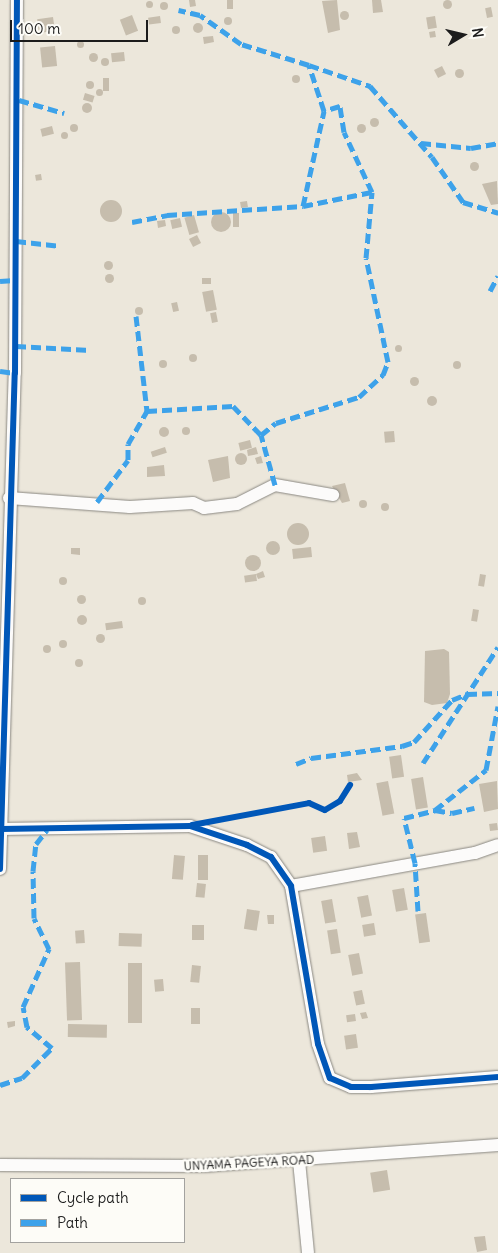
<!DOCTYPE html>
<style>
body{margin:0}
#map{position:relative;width:498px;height:1253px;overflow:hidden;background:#ece7db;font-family:Delius,sans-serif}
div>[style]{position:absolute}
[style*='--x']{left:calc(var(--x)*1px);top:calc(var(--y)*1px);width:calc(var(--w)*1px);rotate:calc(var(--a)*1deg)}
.building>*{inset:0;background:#c6bdad;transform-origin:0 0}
.round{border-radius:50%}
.roads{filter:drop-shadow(0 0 1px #8a8882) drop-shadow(0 0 1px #8a8882)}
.minor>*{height:12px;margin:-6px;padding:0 6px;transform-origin:6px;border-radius:6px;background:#fcfbfa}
.quiet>*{height:5px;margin-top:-2.5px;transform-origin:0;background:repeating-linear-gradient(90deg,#3da2ea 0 10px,transparent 0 15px)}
.cycleway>*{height:6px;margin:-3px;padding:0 3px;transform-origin:3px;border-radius:3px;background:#0057b8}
span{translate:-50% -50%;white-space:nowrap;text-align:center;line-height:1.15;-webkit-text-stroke:5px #fdfcf7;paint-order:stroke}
.street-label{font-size:12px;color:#1c1c1c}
.legend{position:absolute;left:10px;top:1178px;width:175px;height:65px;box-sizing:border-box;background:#fdfcf7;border:1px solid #a3a29f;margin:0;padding:6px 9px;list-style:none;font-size:15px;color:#1c1c1c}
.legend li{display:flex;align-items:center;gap:10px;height:25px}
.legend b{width:25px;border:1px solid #a3a29f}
.north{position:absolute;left:438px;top:10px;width:50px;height:50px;-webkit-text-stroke:4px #fdfcf7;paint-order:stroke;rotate:81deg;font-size:14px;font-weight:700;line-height:20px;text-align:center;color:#1c1c1c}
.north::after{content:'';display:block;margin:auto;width:18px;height:22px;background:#1c1c1c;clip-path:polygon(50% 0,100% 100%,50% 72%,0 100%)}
.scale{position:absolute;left:10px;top:20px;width:138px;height:22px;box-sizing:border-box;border:2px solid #1c1c1c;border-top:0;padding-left:6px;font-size:15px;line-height:18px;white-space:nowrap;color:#1c1c1c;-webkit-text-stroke:4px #fdfcf7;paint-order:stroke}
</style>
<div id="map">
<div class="building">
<div class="round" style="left:442.5px;top:-0.5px;width:9px;height:9px"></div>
<div style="clip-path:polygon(189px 0,195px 0,196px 6px,190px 7px)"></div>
<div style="left:227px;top:0;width:6px;height:9px"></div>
<div style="clip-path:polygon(337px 0,340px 30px,328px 33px,322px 1px)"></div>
<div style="clip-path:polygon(372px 0,381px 0,383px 12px,373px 13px)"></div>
<div class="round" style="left:145.5px;top:0.5px;width:7px;height:7px"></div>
<div class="round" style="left:160px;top:2px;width:8px;height:8px"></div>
<div style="left:491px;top:7px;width:10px;height:6px;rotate:79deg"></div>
<div class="round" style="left:339.5px;top:10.5px;width:9px;height:9px"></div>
<div style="left:132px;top:15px;width:17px;height:13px;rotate:69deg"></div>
<div style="left:160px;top:16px;width:7px;height:12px;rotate:82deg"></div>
<div style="left:435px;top:16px;width:12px;height:9px;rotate:81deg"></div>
<div style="left:53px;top:17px;width:14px;height:16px;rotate:82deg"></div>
<div class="round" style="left:224px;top:17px;width:8px;height:8px"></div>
<div class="round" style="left:193px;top:23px;width:10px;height:10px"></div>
<div class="round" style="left:172px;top:26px;width:8px;height:8px"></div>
<div style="left:435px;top:31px;width:6px;height:6px;rotate:81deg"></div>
<div style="clip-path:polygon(213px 36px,214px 42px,204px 44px,203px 37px)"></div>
<div class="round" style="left:76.5px;top:40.5px;width:7px;height:7px"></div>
<div style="left:55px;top:46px;width:20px;height:15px;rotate:84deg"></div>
<div style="left:124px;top:52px;width:9px;height:13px;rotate:84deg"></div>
<div class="round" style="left:88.5px;top:52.5px;width:9px;height:9px"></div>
<div class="round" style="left:101px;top:58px;width:8px;height:8px"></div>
<div style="left:442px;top:66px;width:9px;height:9px;rotate:63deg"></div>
<div class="round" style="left:454.5px;top:68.5px;width:9px;height:9px"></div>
<div class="round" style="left:292px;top:75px;width:8px;height:8px"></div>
<div style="left:103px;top:78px;width:6px;height:13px"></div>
<div class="round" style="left:86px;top:81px;width:8px;height:8px"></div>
<div class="round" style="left:95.5px;top:88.5px;width:7px;height:7px"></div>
<div style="left:85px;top:93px;width:10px;height:7px;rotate:17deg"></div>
<div class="round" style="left:82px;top:103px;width:10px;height:10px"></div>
<div class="round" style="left:369.5px;top:117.5px;width:9px;height:9px"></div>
<div class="round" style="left:356.5px;top:123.5px;width:9px;height:9px"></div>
<div class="round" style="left:70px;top:124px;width:8px;height:8px"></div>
<div style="left:52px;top:126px;width:8px;height:12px;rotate:76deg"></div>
<div class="round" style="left:60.5px;top:131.5px;width:7px;height:7px"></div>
<div class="round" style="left:469.5px;top:161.5px;width:9px;height:9px"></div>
<div style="left:41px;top:174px;width:6px;height:6px;rotate:81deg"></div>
<div style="clip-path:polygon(497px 181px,498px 204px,491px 205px,482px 184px)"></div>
<div class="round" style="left:100px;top:200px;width:22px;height:22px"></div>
<div style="left:247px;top:201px;width:6px;height:7px;rotate:81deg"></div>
<div class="round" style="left:211px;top:212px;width:20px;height:20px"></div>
<div style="left:233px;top:213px;width:6px;height:14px"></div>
<div style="left:194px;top:215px;width:18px;height:10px;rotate:74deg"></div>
<div style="left:180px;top:218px;width:9px;height:10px;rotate:77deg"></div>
<div style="clip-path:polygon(165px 220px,166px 226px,158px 228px,157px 221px)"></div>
<div style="left:197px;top:235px;width:9px;height:9px;rotate:63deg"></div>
<div class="round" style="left:103.5px;top:260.5px;width:9px;height:9px"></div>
<div class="round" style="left:104.5px;top:273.5px;width:9px;height:9px"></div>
<div style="left:211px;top:278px;width:6px;height:9px;rotate:90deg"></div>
<div style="left:213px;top:290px;width:20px;height:11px;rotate:79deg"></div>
<div style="left:177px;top:302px;width:9px;height:6px;rotate:77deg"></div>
<div class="round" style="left:135px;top:307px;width:8px;height:8px"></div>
<div style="left:216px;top:312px;width:10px;height:6px;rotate:79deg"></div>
<div class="round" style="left:394.5px;top:344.5px;width:7px;height:7px"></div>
<div class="round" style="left:189px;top:354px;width:8px;height:8px"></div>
<div class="round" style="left:159px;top:360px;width:8px;height:8px"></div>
<div class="round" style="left:453px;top:361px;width:8px;height:8px"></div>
<div class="round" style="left:409.5px;top:376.5px;width:9px;height:9px"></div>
<div class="round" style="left:427px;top:396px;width:10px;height:10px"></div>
<div class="round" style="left:182px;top:427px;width:8px;height:8px"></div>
<div class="round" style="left:159px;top:427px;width:10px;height:10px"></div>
<div style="left:394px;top:431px;width:11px;height:10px;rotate:85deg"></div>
<div style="left:250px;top:440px;width:8px;height:12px;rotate:76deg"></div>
<div style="left:165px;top:447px;width:6px;height:15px;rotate:72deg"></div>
<div style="clip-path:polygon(256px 447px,258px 454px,248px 456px,247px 450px)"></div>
<div class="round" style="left:235px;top:453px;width:12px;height:12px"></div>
<div style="clip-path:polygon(228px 456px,230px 478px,213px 482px,208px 460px)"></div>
<div style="clip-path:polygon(261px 456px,263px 463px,257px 464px,255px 458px)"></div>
<div style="clip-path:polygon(164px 465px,165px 476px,147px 477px,147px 467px)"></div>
<div style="clip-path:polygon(345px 483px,350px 501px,342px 503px,332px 486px)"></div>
<div class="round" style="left:359px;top:500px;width:8px;height:8px"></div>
<div class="round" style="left:381px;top:503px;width:8px;height:8px"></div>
<div class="round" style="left:287px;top:523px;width:22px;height:22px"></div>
<div class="round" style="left:266px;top:541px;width:14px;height:14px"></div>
<div style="left:311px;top:547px;width:10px;height:19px;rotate:84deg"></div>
<div style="clip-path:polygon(71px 548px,80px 548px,80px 555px,71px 554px)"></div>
<div class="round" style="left:245px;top:555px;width:16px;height:16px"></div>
<div style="clip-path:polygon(263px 571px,265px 577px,258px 579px,256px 574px)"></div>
<div style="left:256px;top:574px;width:7px;height:12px;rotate:82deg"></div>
<div style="left:480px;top:574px;width:6px;height:12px;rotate:9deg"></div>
<div class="round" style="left:59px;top:577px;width:8px;height:8px"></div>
<div class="round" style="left:76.5px;top:594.5px;width:9px;height:9px"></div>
<div class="round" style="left:138px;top:597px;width:8px;height:8px"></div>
<div style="left:473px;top:609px;width:6px;height:12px;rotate:9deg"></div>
<div class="round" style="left:77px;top:615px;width:10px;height:10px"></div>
<div style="left:122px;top:621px;width:7px;height:17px;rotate:82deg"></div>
<div class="round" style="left:95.5px;top:633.5px;width:9px;height:9px"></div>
<div class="round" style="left:59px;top:640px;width:8px;height:8px"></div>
<div class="round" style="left:43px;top:645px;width:8px;height:8px"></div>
<div style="clip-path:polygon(444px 649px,449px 652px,450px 694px,447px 703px,432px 705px,424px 702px,425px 651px)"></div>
<div class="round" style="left:75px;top:659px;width:8px;height:8px"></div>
<div style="left:401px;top:755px;width:22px;height:12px;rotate:82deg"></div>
<div style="clip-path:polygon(357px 773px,362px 780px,348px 782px,347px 775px)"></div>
<div style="left:423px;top:777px;width:31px;height:12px;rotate:81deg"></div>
<div style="left:388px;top:781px;width:33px;height:12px;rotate:79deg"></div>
<div style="clip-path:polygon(497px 781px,498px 809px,484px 812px,479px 784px)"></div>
<div style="left:497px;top:823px;width:7px;height:8px;rotate:82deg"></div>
<div style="clip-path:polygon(357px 832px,360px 847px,349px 849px,347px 833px)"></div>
<div style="left:325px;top:836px;width:15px;height:14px;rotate:82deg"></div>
<div style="left:174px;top:855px;width:11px;height:24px;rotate:5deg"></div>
<div style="left:198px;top:855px;width:10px;height:25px"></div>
<div style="left:197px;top:883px;width:9px;height:14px;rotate:6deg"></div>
<div style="left:404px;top:888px;width:22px;height:12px;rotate:80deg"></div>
<div style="left:368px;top:895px;width:21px;height:11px;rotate:79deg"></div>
<div style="left:332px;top:899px;width:23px;height:11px;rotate:80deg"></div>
<div style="left:247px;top:909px;width:13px;height:20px;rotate:9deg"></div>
<div style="left:426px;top:913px;width:29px;height:11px;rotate:82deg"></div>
<div style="clip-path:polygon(267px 915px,274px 915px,274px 924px,268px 924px)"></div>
<div style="left:374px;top:923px;width:12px;height:12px;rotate:81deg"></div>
<div style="left:192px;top:925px;width:12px;height:15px"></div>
<div style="left:337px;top:929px;width:24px;height:10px;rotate:81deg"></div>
<div style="left:84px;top:930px;width:13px;height:9px;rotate:86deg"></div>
<div style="left:119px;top:933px;width:23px;height:13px;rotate:2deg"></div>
<div style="left:359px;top:953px;width:21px;height:11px;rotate:79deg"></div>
<div style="left:80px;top:962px;width:58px;height:15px;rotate:88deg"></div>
<div style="left:128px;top:963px;width:14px;height:60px"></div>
<div style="left:192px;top:965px;width:9px;height:17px;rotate:6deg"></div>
<div style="left:163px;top:979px;width:12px;height:9px;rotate:85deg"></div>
<div style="left:362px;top:990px;width:14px;height:9px;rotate:78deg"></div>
<div style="left:191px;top:1008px;width:9px;height:16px"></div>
<div style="clip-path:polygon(366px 1012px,368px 1018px,362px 1019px,360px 1013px)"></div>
<div style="left:355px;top:1014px;width:7px;height:9px;rotate:82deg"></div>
<div style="clip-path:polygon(15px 1021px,15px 1026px,8px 1028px,7px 1022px)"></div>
<div style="left:68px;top:1024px;width:39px;height:13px;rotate:1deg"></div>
<div style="left:356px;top:1034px;width:14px;height:12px;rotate:82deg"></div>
<div style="left:387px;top:1170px;width:20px;height:17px;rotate:81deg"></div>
<div style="clip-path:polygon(485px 1236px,487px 1250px,477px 1252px,474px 1237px)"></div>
</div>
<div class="roads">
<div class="minor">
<div style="--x:9;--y:498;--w:121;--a:4.3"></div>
<div style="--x:130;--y:507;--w:63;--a:-3.6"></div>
<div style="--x:193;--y:503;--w:12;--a:24"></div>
<div style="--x:204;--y:508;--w:33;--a:-7"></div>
<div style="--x:237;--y:504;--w:42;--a:-26.6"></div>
<div style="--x:275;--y:485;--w:59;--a:9.8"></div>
<div style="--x:1;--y:829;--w:189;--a:-0.9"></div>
<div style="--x:190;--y:826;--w:60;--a:18.4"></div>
<div style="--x:247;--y:845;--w:27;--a:27"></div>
<div style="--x:271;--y:857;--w:35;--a:55"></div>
<div style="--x:291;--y:886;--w:160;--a:80.3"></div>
<div style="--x:318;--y:1044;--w:36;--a:71"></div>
<div style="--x:330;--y:1078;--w:23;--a:23"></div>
<div style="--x:351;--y:1087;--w:20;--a:0"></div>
<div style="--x:371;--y:1087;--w:127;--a:-4.5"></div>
<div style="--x:0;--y:869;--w:496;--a:-88.3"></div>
<div style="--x:15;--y:373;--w:373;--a:-89.7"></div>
<div style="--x:291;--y:886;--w:187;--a:-10.2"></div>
<div style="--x:475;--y:853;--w:24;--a:-19"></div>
<div style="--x:299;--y:1161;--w:92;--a:84.4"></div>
<div style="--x:0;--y:1165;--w:204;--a:0.3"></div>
<div style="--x:204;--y:1166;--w:295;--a:-4.1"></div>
</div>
</div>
<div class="quiet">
<div style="--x:309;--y:65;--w:65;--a:19"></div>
<div style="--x:370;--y:86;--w:94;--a:48.9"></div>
<div style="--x:432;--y:157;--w:55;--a:55.4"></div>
<div style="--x:463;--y:202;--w:37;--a:17"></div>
<div style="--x:19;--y:100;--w:47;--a:16.1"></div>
<div style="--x:421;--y:143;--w:50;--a:5.7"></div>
<div style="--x:471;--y:148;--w:27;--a:-10"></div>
<div style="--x:303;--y:206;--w:70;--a:-11.5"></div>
<div style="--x:132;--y:222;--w:36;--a:-11"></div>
<div style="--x:167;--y:215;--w:136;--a:-3.8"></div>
<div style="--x:303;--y:206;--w:97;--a:-77.5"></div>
<div style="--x:324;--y:111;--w:48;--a:-108.1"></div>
<div style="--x:309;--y:65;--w:71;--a:-162.8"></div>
<div style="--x:241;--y:44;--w:50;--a:-144.7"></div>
<div style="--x:200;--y:15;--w:22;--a:-167"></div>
<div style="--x:16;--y:241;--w:45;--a:6.3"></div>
<div style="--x:0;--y:281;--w:15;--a:-4"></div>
<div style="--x:490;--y:291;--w:17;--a:-62"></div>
<div style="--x:136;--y:316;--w:96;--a:83.4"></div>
<div style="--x:147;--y:411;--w:86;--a:-3.3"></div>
<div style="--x:233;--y:406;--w:40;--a:46"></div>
<div style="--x:16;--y:346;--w:74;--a:3.1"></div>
<div style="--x:0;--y:371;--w:15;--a:8"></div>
<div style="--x:275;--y:485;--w:52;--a:-105.6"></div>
<div style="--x:261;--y:435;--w:19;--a:-39"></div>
<div style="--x:276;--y:423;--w:87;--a:-17.4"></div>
<div style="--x:359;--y:397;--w:33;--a:-43"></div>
<div style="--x:383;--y:375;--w:14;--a:-69"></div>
<div style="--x:388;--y:362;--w:106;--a:-101.9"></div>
<div style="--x:366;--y:258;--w:66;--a:-84.8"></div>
<div style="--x:372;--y:192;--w:66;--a:-115"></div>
<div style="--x:344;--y:132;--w:26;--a:-99"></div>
<div style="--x:340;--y:106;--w:17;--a:163"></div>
<div style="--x:97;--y:502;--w:52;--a:-53.6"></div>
<div style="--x:128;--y:460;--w:16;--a:-90"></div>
<div style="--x:128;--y:444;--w:38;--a:-60"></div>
<div style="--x:423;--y:763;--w:138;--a:-57.1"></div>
<div style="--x:296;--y:764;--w:16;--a:-22"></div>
<div style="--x:311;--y:758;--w:92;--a:-7.5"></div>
<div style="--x:402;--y:746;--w:13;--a:-18"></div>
<div style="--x:414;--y:742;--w:57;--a:-47.9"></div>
<div style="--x:452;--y:700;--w:16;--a:-22"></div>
<div style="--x:467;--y:694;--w:31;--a:-2"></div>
<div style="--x:435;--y:810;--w:17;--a:10"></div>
<div style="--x:452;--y:813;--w:23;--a:-13"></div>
<div style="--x:418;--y:911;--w:48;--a:-93.6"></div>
<div style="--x:415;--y:863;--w:46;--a:-103.7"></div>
<div style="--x:404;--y:818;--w:32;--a:-14"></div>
<div style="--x:435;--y:810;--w:65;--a:-38.1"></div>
<div style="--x:486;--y:770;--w:65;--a:-79.4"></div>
<div style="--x:0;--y:1085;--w:23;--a:-18"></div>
<div style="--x:22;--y:1078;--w:42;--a:-45"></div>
<div style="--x:52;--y:1048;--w:33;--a:-140"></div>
<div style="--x:27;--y:1027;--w:20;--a:-101"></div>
<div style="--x:23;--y:1007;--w:64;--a:-65.9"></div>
<div style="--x:49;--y:949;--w:34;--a:-116"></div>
<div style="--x:34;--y:918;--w:47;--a:-91.2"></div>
<div style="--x:33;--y:871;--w:27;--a:-84"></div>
<div style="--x:36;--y:844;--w:18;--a:-52"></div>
</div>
<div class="cycleway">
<div style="--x:192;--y:825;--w:119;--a:-10.6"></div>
<div style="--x:309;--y:803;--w:17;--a:24"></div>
<div style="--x:325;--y:810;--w:17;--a:-31"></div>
<div style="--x:340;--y:801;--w:19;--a:-58"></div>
<div style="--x:1;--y:829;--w:189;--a:-0.9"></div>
<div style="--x:190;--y:826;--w:60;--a:18.4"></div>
<div style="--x:247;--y:845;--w:27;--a:27"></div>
<div style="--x:271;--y:857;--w:35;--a:55"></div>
<div style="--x:291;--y:886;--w:160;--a:80.3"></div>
<div style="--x:318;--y:1044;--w:36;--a:71"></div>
<div style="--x:330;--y:1078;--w:23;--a:23"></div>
<div style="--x:351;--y:1087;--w:20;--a:0"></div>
<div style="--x:371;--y:1087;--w:127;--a:-4.5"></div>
<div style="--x:0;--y:869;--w:496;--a:-88.3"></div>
<div style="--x:15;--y:373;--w:373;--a:-89.7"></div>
</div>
<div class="street-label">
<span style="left:249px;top:1163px;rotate:-3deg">UNYAMA PAGEYA ROAD</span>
</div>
<ul class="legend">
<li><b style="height:6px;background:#0057b8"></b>Cycle path</li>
<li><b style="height:6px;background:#3da2ea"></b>Path</li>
</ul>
<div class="north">N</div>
<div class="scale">100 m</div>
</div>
